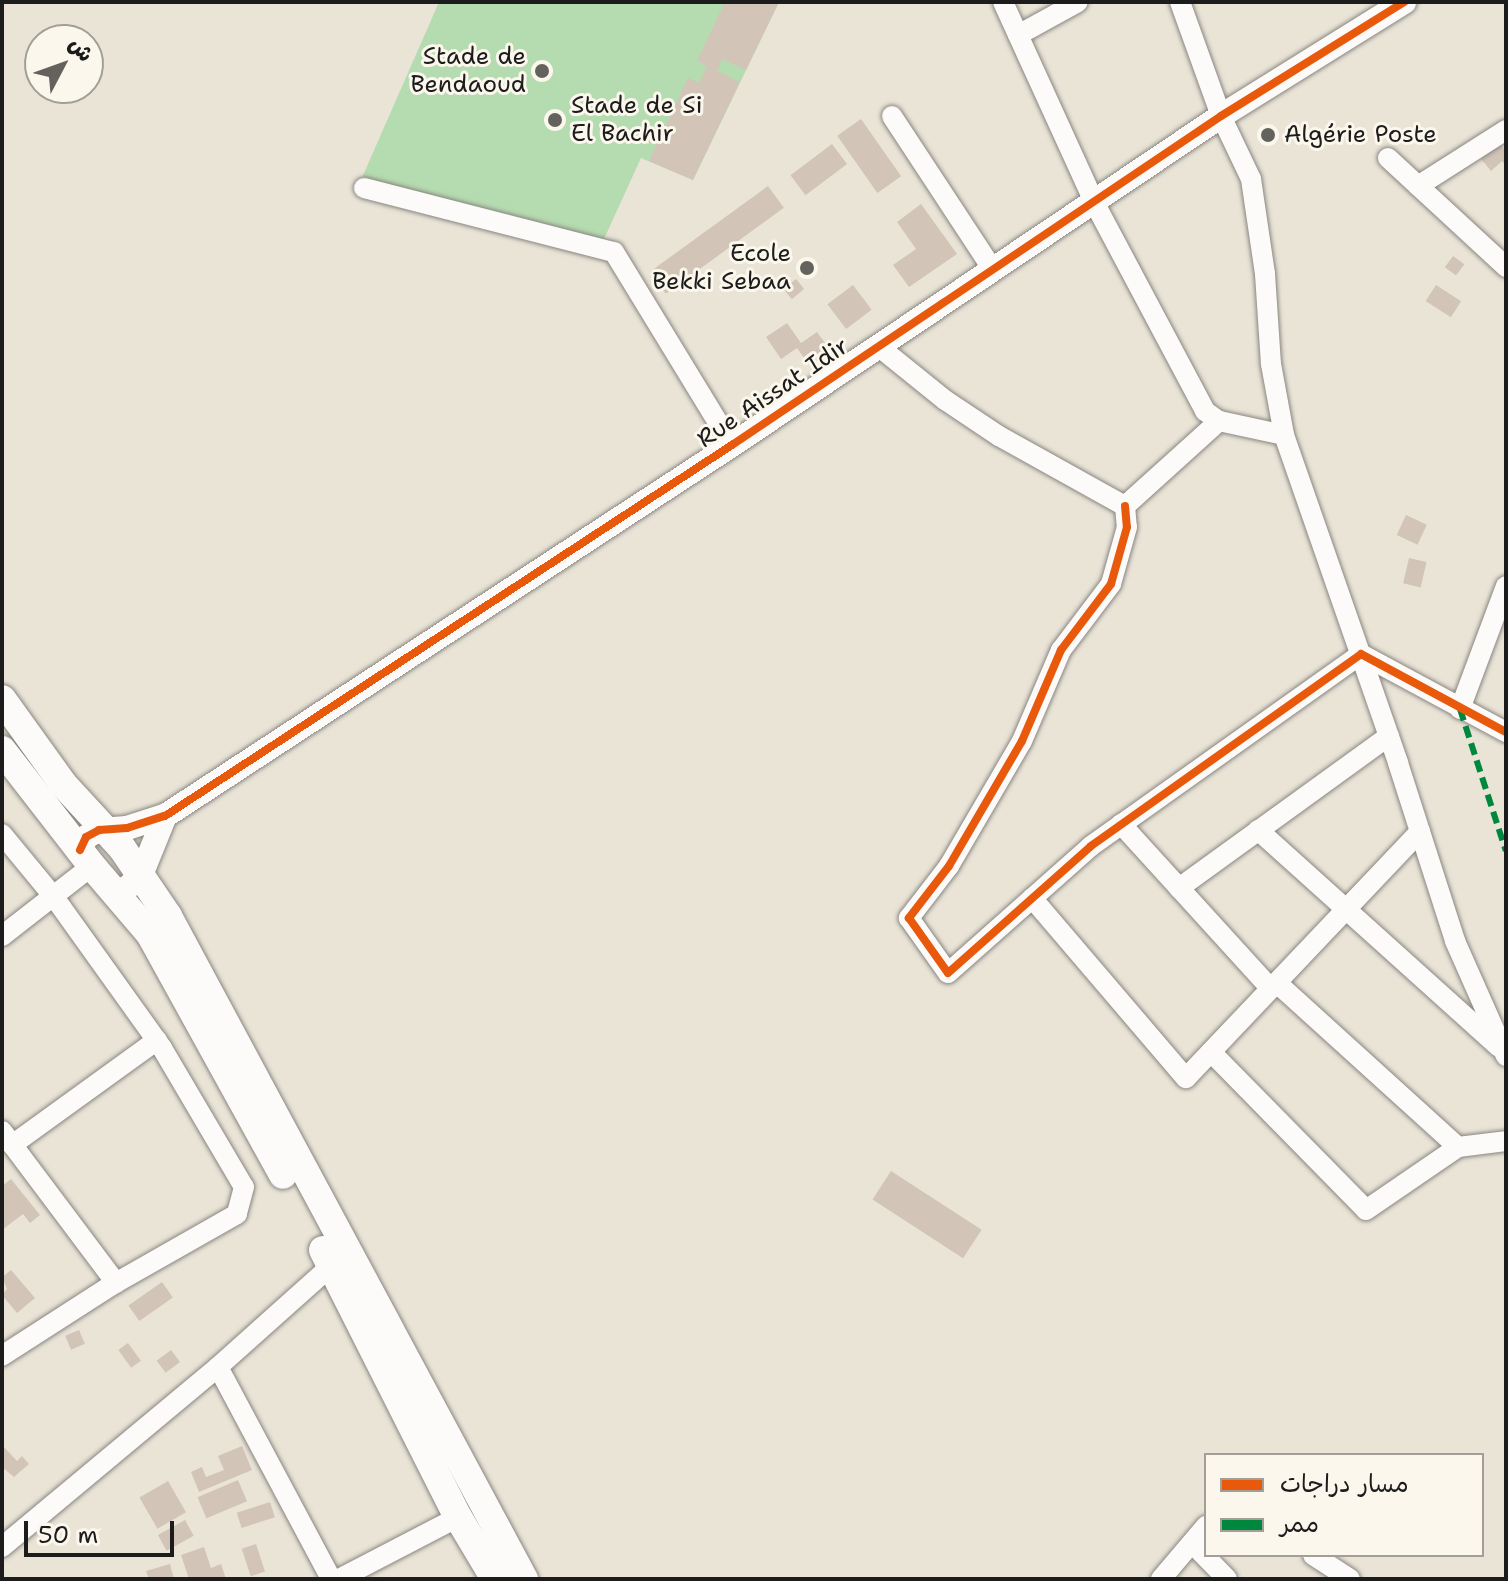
<!DOCTYPE html>
<meta charset="utf-8">
<style>
body{margin:0}
#map{position:relative;width:1508px;height:1581px;overflow:hidden;background:#eae4d7;font-family:"Shantell Sans","Playpen Sans Arabic",sans-serif}
div>[style]{position:absolute}
[style*='--x']{left:calc(var(--x)*1px);top:calc(var(--y)*1px);width:calc(var(--w)*1px);rotate:calc(var(--a)*1deg)}
.green>*{inset:0;background:#b5dbb0}
.building>*{inset:0;background:#d2c4b7;transform-origin:0 0}
.roads{filter:drop-shadow(0 0 2px #898680) drop-shadow(0 0 2px #898680)}
.minor>*{height:20px;margin:-10px;padding:0 10px;transform-origin:10px;border-radius:10px;background:#fcfbf9}
.tertiary>*{height:24px;margin:-12px;padding:0 12px;transform-origin:12px;border-radius:12px;background:#fcfbf9}
.secondary>*{height:28px;margin:-14px;padding:0 14px;transform-origin:14px;border-radius:14px;background:#fcfbf9}
.quiet>*{height:6px;margin-top:-3px;transform-origin:0;background:repeating-linear-gradient(90deg,#00873e 0 12px,transparent 0 18px)}
.cycleway>*{height:8px;margin:-4px;padding:0 4px;transform-origin:4px;border-radius:4px;background:#e8590c}
.dots>*{width:22px;height:22px;translate:-50% -50%;box-sizing:border-box;border:4px solid #fbf7ec;border-radius:50%}
span{translate:-50% -50%;white-space:nowrap;text-align:center;line-height:1.15;-webkit-text-stroke:6px #fbf7ec;paint-order:stroke}
.poi-label{font-size:24px;color:#1c1c1c}
.right{translate:-100% -50%;text-align:right}
.left{translate:0 -50%;text-align:left}
.street-label{font-size:24px;color:#1c1c1c}
.frame{position:absolute;inset:0;border:4px solid #1c1c1c;pointer-events:none}
.legend{position:absolute;left:1204px;top:1453px;width:280px;height:104px;box-sizing:border-box;background:#fbf7ec;border:2px solid #a29f99;margin:0;padding:10px 14px;list-style:none;font-size:24px;color:#1c1c1c}
.legend li{display:flex;align-items:center;gap:16px;height:40px}
.legend b{width:40px;border:2px solid #a29f99}
.north{position:absolute;left:24px;top:24px;width:80px;height:80px;box-sizing:border-box;background:#fbf7ec;border:2px solid #a29f99;border-radius:50%;rotate:49deg;font-size:22px;font-weight:700;line-height:32px;text-align:center;color:#1c1c1c}
.north::after{content:'';display:block;margin:auto;width:28px;height:36px;background:#64625d;clip-path:polygon(50% 0,100% 100%,50% 72%,0 100%)}
.scale{position:absolute;left:24px;top:1521px;width:150px;height:36px;box-sizing:border-box;border:4px solid #1c1c1c;border-top:0;padding-left:10px;font-size:24px;line-height:28px;white-space:nowrap;color:#1c1c1c;-webkit-text-stroke:6px #fbf7ec;paint-order:stroke}
</style>
<div id="map">
<div class="green">
<div style="clip-path:polygon(439px 2px,779px 2px,693px 180px,641px 158px,604px 239px,590px 241px,361px 180px)"></div>
</div>
<div class="building">
<div style="clip-path:polygon(725px 2px,779px 2px,746px 70px,722px 59px,717px 71px,740px 82px,693px 180px,649px 161px,688px 78px,699px 83px,707px 66px,697px 61px)"></div>
<div style="left:861px;top:119px;width:70px;height:29px;rotate:55deg"></div>
<div style="clip-path:polygon(1499px 143px,1506px 151px,1506px 166px,1502px 161px,1491px 171px,1481px 159px)"></div>
<div style="left:832px;top:144px;width:25px;height:52px;rotate:53deg"></div>
<div style="left:768px;top:186px;width:27px;height:146px;rotate:54deg"></div>
<div style="clip-path:polygon(921px 204px,957px 254px,909px 287px,893px 265px,916px 249px,897px 222px)"></div>
<div style="left:1453px;top:256px;width:14px;height:14px;rotate:36deg"></div>
<div style="left:796px;top:279px;width:13px;height:16px;rotate:51deg"></div>
<div style="left:853px;top:285px;width:31px;height:32px;rotate:53deg"></div>
<div style="left:1436px;top:285px;width:30px;height:19px;rotate:33deg"></div>
<div style="clip-path:polygon(787px 323px,801px 343px,817px 332px,833px 354px,812px 369px,797px 348px,781px 359px,766px 337px)"></div>
<div style="left:1406px;top:515px;width:23px;height:22px;rotate:25deg"></div>
<div style="left:1409px;top:558px;width:18px;height:26px;rotate:13deg"></div>
<div style="left:891px;top:1171px;width:108px;height:34px;rotate:33deg"></div>
<div style="clip-path:polygon(11px 1179px,40px 1215px,30px 1223px,23px 1214px,2px 1230px,2px 1186px)"></div>
<div style="clip-path:polygon(11px 1270px,35px 1298px,17px 1313px,2px 1295px,7px 1289px,2px 1277px)"></div>
<div style="left:162px;top:1282px;width:19px;height:41px;rotate:55deg"></div>
<div style="left:79px;top:1330px;width:15px;height:15px;rotate:67deg"></div>
<div style="left:128px;top:1343px;width:22px;height:12px;rotate:54deg"></div>
<div style="left:171px;top:1350px;width:15px;height:18px;rotate:53deg"></div>
<div style="clip-path:polygon(2px 1445px,17px 1461px,22px 1456px,29px 1464px,14px 1477px,2px 1467px)"></div>
<div style="clip-path:polygon(242px 1446px,252px 1470px,199px 1492px,191px 1472px,202px 1467px,206px 1477px,224px 1470px,218px 1456px)"></div>
<div style="left:238px;top:1480px;width:23px;height:44px;rotate:67deg"></div>
<div style="left:168px;top:1481px;width:36px;height:33px;rotate:60deg"></div>
<div style="left:270px;top:1502px;width:16px;height:35px;rotate:72deg"></div>
<div style="left:185px;top:1520px;width:18px;height:31px;rotate:61deg"></div>
<div style="left:256px;top:1544px;width:29px;height:15px;rotate:72deg"></div>
<div style="clip-path:polygon(204px 1547px,211px 1568px,221px 1564px,226px 1579px,189px 1579px,181px 1555px)"></div>
<div style="clip-path:polygon(170px 1564px,174px 1579px,149px 1579px,146px 1571px)"></div>
</div>
<div class="roads">
<div class="minor">
<div style="--x:1003;--y:2;--w:220;--a:65.5"></div>
<div style="--x:1094;--y:202;--w:237;--a:62"></div>
<div style="--x:1205;--y:411;--w:17;--a:36"></div>
<div style="--x:1219;--y:421;--w:66;--a:12.2"></div>
<div style="--x:1180;--y:2;--w:121;--a:70.2"></div>
<div style="--x:1221;--y:116;--w:70;--a:64.5"></div>
<div style="--x:1251;--y:179;--w:96;--a:81.6"></div>
<div style="--x:1265;--y:274;--w:90;--a:86.2"></div>
<div style="--x:1271;--y:364;--w:72;--a:79.6"></div>
<div style="--x:1284;--y:435;--w:347;--a:70.8"></div>
<div style="--x:1398;--y:763;--w:187;--a:72.2"></div>
<div style="--x:1455;--y:941;--w:126;--a:66.1"></div>
<div style="--x:1018;--y:35;--w:68;--a:-28.8"></div>
<div style="--x:892;--y:116;--w:184;--a:56.7"></div>
<div style="--x:1388;--y:158;--w:161;--a:42.7"></div>
<div style="--x:1418;--y:186;--w:104;--a:-32.5"></div>
<div style="--x:364;--y:188;--w:258;--a:14.4"></div>
<div style="--x:614;--y:252;--w:226;--a:58.6"></div>
<div style="--x:878;--y:346;--w:86;--a:38.9"></div>
<div style="--x:945;--y:400;--w:65;--a:33.7"></div>
<div style="--x:999;--y:436;--w:144;--a:29.1"></div>
<div style="--x:1125;--y:506;--w:127;--a:-42.1"></div>
<div style="--x:1125;--y:506;--w:21;--a:85"></div>
<div style="--x:1127;--y:527;--w:59;--a:105.7"></div>
<div style="--x:1111;--y:584;--w:83;--a:127.1"></div>
<div style="--x:1061;--y:650;--w:99;--a:113.2"></div>
<div style="--x:1022;--y:741;--w:145;--a:120.3"></div>
<div style="--x:949;--y:866;--w:66;--a:127.6"></div>
<div style="--x:909;--y:918;--w:67;--a:54.7"></div>
<div style="--x:948;--y:973;--w:191;--a:-41.6"></div>
<div style="--x:1091;--y:846;--w:331;--a:-35.4"></div>
<div style="--x:1361;--y:654;--w:165;--a:28.3"></div>
<div style="--x:1460;--y:709;--w:131;--a:-69.5"></div>
<div style="--x:1121;--y:824;--w:223;--a:47.7"></div>
<div style="--x:1258;--y:830;--w:324;--a:42"></div>
<div style="--x:2;--y:834;--w:82;--a:50.5"></div>
<div style="--x:54;--y:897;--w:186;--a:54.4"></div>
<div style="--x:162;--y:1048;--w:161;--a:59.5"></div>
<div style="--x:244;--y:1187;--w:28;--a:105"></div>
<div style="--x:237;--y:1214;--w:144;--a:150.4"></div>
<div style="--x:112;--y:1285;--w:131;--a:147.2"></div>
<div style="--x:1179;--y:888;--w:259;--a:-35.9"></div>
<div style="--x:1032;--y:898;--w:237;--a:49.5"></div>
<div style="--x:1186;--y:1078;--w:340;--a:-46.5"></div>
<div style="--x:2;--y:936;--w:114;--a:-37.9"></div>
<div style="--x:1277;--y:983;--w:244;--a:42.2"></div>
<div style="--x:1458;--y:1147;--w:48;--a:-7.1"></div>
<div style="--x:1211;--y:1052;--w:221;--a:45.5"></div>
<div style="--x:1366;--y:1210;--w:112;--a:-34.4"></div>
<div style="--x:2;--y:1131;--w:190;--a:53.1"></div>
<div style="--x:12;--y:1145;--w:179;--a:-35.9"></div>
<div style="--x:218;--y:1367;--w:240;--a:61.9"></div>
<div style="--x:1192;--y:1543;--w:50;--a:45.8"></div>
<div style="--x:2;--y:1547;--w:281;--a:-39.8"></div>
<div style="--x:218;--y:1367;--w:164;--a:-41.8"></div>
<div style="--x:1313;--y:1555;--w:44;--a:33"></div>
<div style="--x:339;--y:1579;--w:134;--a:-27.5"></div>
<div style="--x:1161;--y:1579;--w:70;--a:-49.7"></div>
</div>
<div class="tertiary">
<div style="--x:80;--y:850;--w:14;--a:-65"></div>
<div style="--x:86;--y:837;--w:15;--a:-28"></div>
<div style="--x:99;--y:830;--w:28;--a:-4"></div>
<div style="--x:127;--y:828;--w:40;--a:-18"></div>
<div style="--x:165;--y:816;--w:678;--a:-33.2"></div>
<div style="--x:732;--y:445;--w:589;--a:-33.93"></div>
<div style="--x:1221;--y:116;--w:216;--a:-31.9"></div>
<div style="--x:114;--y:891;--w:13;--a:-13"></div>
<div style="--x:127;--y:888;--w:19;--a:-43"></div>
<div style="--x:141;--y:875;--w:64;--a:-67.9"></div>
</div>
<div class="secondary">
<div style="--x:2;--y:699;--w:105;--a:54.3"></div>
<div style="--x:63;--y:784;--w:87;--a:47.3"></div>
<div style="--x:122;--y:848;--w:82;--a:55.9"></div>
<div style="--x:168;--y:916;--w:753;--a:61.77"></div>
<div style="--x:2;--y:750;--w:147;--a:52.2"></div>
<div style="--x:92;--y:866;--w:89;--a:49.5"></div>
<div style="--x:150;--y:934;--w:275;--a:61.1"></div>
<div style="--x:323;--y:1250;--w:299;--a:63.2"></div>
<div style="--x:458;--y:1517;--w:72;--a:59.2"></div>
</div>
</div>
<div class="quiet">
<div style="--x:1460;--y:709;--w:149;--a:72.1"></div>
</div>
<div class="cycleway">
<div style="--x:1125;--y:506;--w:21;--a:85"></div>
<div style="--x:1127;--y:527;--w:59;--a:105.7"></div>
<div style="--x:1111;--y:584;--w:83;--a:127.1"></div>
<div style="--x:1061;--y:650;--w:99;--a:113.2"></div>
<div style="--x:1022;--y:741;--w:145;--a:120.3"></div>
<div style="--x:949;--y:866;--w:66;--a:127.6"></div>
<div style="--x:909;--y:918;--w:67;--a:54.7"></div>
<div style="--x:948;--y:973;--w:191;--a:-41.6"></div>
<div style="--x:1091;--y:846;--w:331;--a:-35.4"></div>
<div style="--x:1361;--y:654;--w:165;--a:28.3"></div>
<div style="--x:80;--y:850;--w:14;--a:-65"></div>
<div style="--x:86;--y:837;--w:15;--a:-28"></div>
<div style="--x:99;--y:830;--w:28;--a:-4"></div>
<div style="--x:127;--y:828;--w:40;--a:-18"></div>
<div style="--x:165;--y:816;--w:678;--a:-33.2"></div>
<div style="--x:732;--y:445;--w:589;--a:-33.93"></div>
<div style="--x:1221;--y:116;--w:216;--a:-31.9"></div>
</div>
<div class="dots">
<div style="left:542px;top:71px;background:#64625d"></div>
<div style="left:555px;top:120px;background:#64625d"></div>
<div style="left:1268px;top:135px;background:#64625d"></div>
<div style="left:807px;top:268px;background:#64625d"></div>
</div>
<div class="poi-label">
<span class="right" style="left:526px;top:71px">Stade de<br>Bendaoud</span>
<span class="left" style="left:571px;top:120px">Stade de Si<br>El Bachir</span>
<span class="left" style="left:1284px;top:135px">Algérie Poste</span>
<span class="right" style="left:791px;top:268px">Ecole<br>Bekki Sebaa</span>
</div>
<div class="street-label">
<span style="left:773px;top:393px;rotate:-34deg">Rue Aissat Idir</span>
</div>
<div class="frame"></div>
<ul class="legend">
<li><b style="height:10px;background:#e8590c"></b>مسار دراجات</li>
<li><b style="height:10px;background:#00873e"></b>ممر</li>
</ul>
<div class="north">ش</div>
<div class="scale">50 m</div>
</div>
